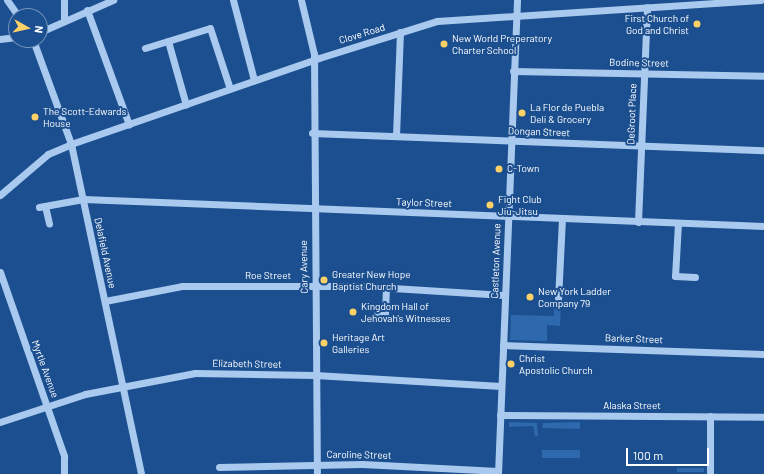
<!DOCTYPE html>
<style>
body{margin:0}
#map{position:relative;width:764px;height:474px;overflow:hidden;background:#1b4f8f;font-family:Barlow,sans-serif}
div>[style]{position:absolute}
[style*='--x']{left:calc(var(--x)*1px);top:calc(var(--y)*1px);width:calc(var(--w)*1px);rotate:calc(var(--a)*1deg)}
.green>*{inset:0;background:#2e69ad;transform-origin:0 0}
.minor>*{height:7px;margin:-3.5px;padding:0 3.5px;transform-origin:3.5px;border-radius:3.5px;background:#a9c9ee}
.dots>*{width:11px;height:11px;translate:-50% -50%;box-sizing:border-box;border:2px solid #1b4f8f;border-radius:50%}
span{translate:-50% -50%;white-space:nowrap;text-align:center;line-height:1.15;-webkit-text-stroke:4px #1b4f8f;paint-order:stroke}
.poi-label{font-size:10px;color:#fff}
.right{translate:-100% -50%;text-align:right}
.left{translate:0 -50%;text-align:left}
.street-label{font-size:10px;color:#fff}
.north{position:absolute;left:8px;top:8px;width:40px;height:40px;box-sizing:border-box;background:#1b4f8f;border:1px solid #7695bc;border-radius:50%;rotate:98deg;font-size:11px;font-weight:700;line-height:16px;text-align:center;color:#fff}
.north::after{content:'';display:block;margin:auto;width:14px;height:18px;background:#ffd166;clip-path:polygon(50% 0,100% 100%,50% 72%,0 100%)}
.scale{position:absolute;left:626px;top:448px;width:83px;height:18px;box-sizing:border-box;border:2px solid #fff;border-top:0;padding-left:5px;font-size:12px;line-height:14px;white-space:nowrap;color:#fff;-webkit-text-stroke:3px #1b4f8f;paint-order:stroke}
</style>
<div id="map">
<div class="green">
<div style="clip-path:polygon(554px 302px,561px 302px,560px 326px,547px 325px,547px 341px,510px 340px,511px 315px,554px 316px)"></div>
<div style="clip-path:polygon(509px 422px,537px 423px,538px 436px,535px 436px,533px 426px,509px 427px)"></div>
<div style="clip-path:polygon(580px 422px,580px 429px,542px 428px,543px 423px)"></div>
<div style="left:542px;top:450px;width:38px;height:8px"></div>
<div style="left:704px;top:468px;width:4px;height:27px;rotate:90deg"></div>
</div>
<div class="minor">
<div style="--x:7;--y:0;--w:19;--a:55"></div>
<div style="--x:64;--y:0;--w:20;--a:90"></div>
<div style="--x:233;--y:0;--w:83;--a:75.3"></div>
<div style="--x:301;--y:0;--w:56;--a:76.5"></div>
<div style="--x:314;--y:54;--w:420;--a:89.6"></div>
<div style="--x:87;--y:10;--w:122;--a:69.9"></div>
<div style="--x:40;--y:32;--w:80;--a:-23.7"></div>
<div style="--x:0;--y:39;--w:16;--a:-7"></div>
<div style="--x:33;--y:40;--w:111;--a:69.9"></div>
<div style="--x:71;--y:144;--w:337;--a:78"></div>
<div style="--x:168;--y:41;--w:66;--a:74.3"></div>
<div style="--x:145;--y:48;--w:68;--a:-17.1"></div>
<div style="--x:210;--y:28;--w:64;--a:71.8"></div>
<div style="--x:513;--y:71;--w:251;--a:1.1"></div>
<div style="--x:312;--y:133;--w:452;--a:2.2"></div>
<div style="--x:396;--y:136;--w:104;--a:-87.8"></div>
<div style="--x:0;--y:195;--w:63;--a:-40.5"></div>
<div style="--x:48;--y:154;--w:25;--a:-23"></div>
<div style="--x:71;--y:144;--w:262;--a:-19.1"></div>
<div style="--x:319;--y:58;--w:124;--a:-17.4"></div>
<div style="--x:437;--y:21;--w:324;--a:-3.7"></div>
<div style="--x:45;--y:206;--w:18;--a:77"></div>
<div style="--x:39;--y:207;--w:45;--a:-10.3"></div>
<div style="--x:83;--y:199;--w:682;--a:2.27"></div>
<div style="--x:638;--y:222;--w:215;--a:-87.6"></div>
<div style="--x:678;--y:223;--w:53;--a:93.2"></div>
<div style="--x:675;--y:276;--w:20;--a:3"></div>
<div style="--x:0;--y:272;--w:195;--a:70.8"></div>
<div style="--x:64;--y:456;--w:18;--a:90"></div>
<div style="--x:558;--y:300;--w:81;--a:-87.2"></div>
<div style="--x:105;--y:301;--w:78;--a:-11"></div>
<div style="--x:182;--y:286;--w:179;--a:0"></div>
<div style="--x:361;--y:286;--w:143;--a:3.6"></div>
<div style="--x:376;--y:315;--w:9;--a:0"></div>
<div style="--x:385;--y:315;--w:28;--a:-88"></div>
<div style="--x:503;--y:345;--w:261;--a:2"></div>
<div style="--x:500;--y:415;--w:264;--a:0.4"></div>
<div style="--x:0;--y:422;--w:89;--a:-18.2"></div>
<div style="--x:85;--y:394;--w:112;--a:-10.8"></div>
<div style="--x:195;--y:373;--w:120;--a:1"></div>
<div style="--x:315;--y:375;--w:186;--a:3.4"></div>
<div style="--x:219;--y:467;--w:143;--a:-1.2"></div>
<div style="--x:362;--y:464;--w:136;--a:2.9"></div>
<div style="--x:498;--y:474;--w:474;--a:-87.7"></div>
<div style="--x:710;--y:474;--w:58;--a:-90"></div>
</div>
<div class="dots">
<div style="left:697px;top:24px;background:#ffd166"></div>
<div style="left:444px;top:44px;background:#ffd166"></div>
<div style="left:522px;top:113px;background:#ffd166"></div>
<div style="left:35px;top:117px;background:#ffd166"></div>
<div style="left:499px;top:169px;background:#ffd166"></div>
<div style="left:490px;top:205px;background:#ffd166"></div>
<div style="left:324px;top:280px;background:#ffd166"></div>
<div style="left:530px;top:297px;background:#ffd166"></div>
<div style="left:353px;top:312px;background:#ffd166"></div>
<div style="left:324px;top:343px;background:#ffd166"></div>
<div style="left:511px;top:364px;background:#ffd166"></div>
</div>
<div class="poi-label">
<span class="right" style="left:689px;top:24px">First Church of<br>God and Christ</span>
<span class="left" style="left:452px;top:44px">New World Preperatory<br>Charter School</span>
<span class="left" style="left:530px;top:113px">La Flor de Puebla<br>Deli &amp; Grocery</span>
<span class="left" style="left:43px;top:117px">The Scott-Edwards<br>House</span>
<span class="left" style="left:507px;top:169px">C-Town</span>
<span class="left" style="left:498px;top:205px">Fight Club<br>Jiu-Jitsu</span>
<span class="left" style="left:332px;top:280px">Greater New Hope<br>Baptist Church</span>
<span class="left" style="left:538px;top:297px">New York Ladder<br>Company 79</span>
<span class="left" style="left:361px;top:312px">Kingdom Hall of<br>Jehovah's Witnesses</span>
<span class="left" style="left:332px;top:343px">Heritage Art<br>Galleries</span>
<span class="left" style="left:519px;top:364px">Christ<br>Apostolic Church</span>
</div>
<div class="street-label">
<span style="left:362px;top:34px;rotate:-17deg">Clove Road</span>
<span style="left:639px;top:63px;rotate:1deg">Bodine Street</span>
<span style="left:632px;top:114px;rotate:-88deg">DeGroot Place</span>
<span style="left:539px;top:132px;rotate:2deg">Dongan Street</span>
<span style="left:424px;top:203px;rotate:2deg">Taylor Street</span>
<span style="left:105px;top:253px;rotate:78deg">Delafield Avenue</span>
<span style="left:496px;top:261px;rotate:-88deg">Castleton Avenue</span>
<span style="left:304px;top:267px;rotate:-91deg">Cary Avenue</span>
<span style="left:268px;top:276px">Roe Street</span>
<span style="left:634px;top:339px;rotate:2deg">Barker Street</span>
<span style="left:247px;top:364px;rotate:1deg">Elizabeth Street</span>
<span style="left:45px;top:369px;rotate:70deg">Myrtle Avenue</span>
<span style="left:632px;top:406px">Alaska Street</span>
<span style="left:359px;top:455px;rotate:1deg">Caroline Street</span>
</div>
<div class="north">N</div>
<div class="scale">100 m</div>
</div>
